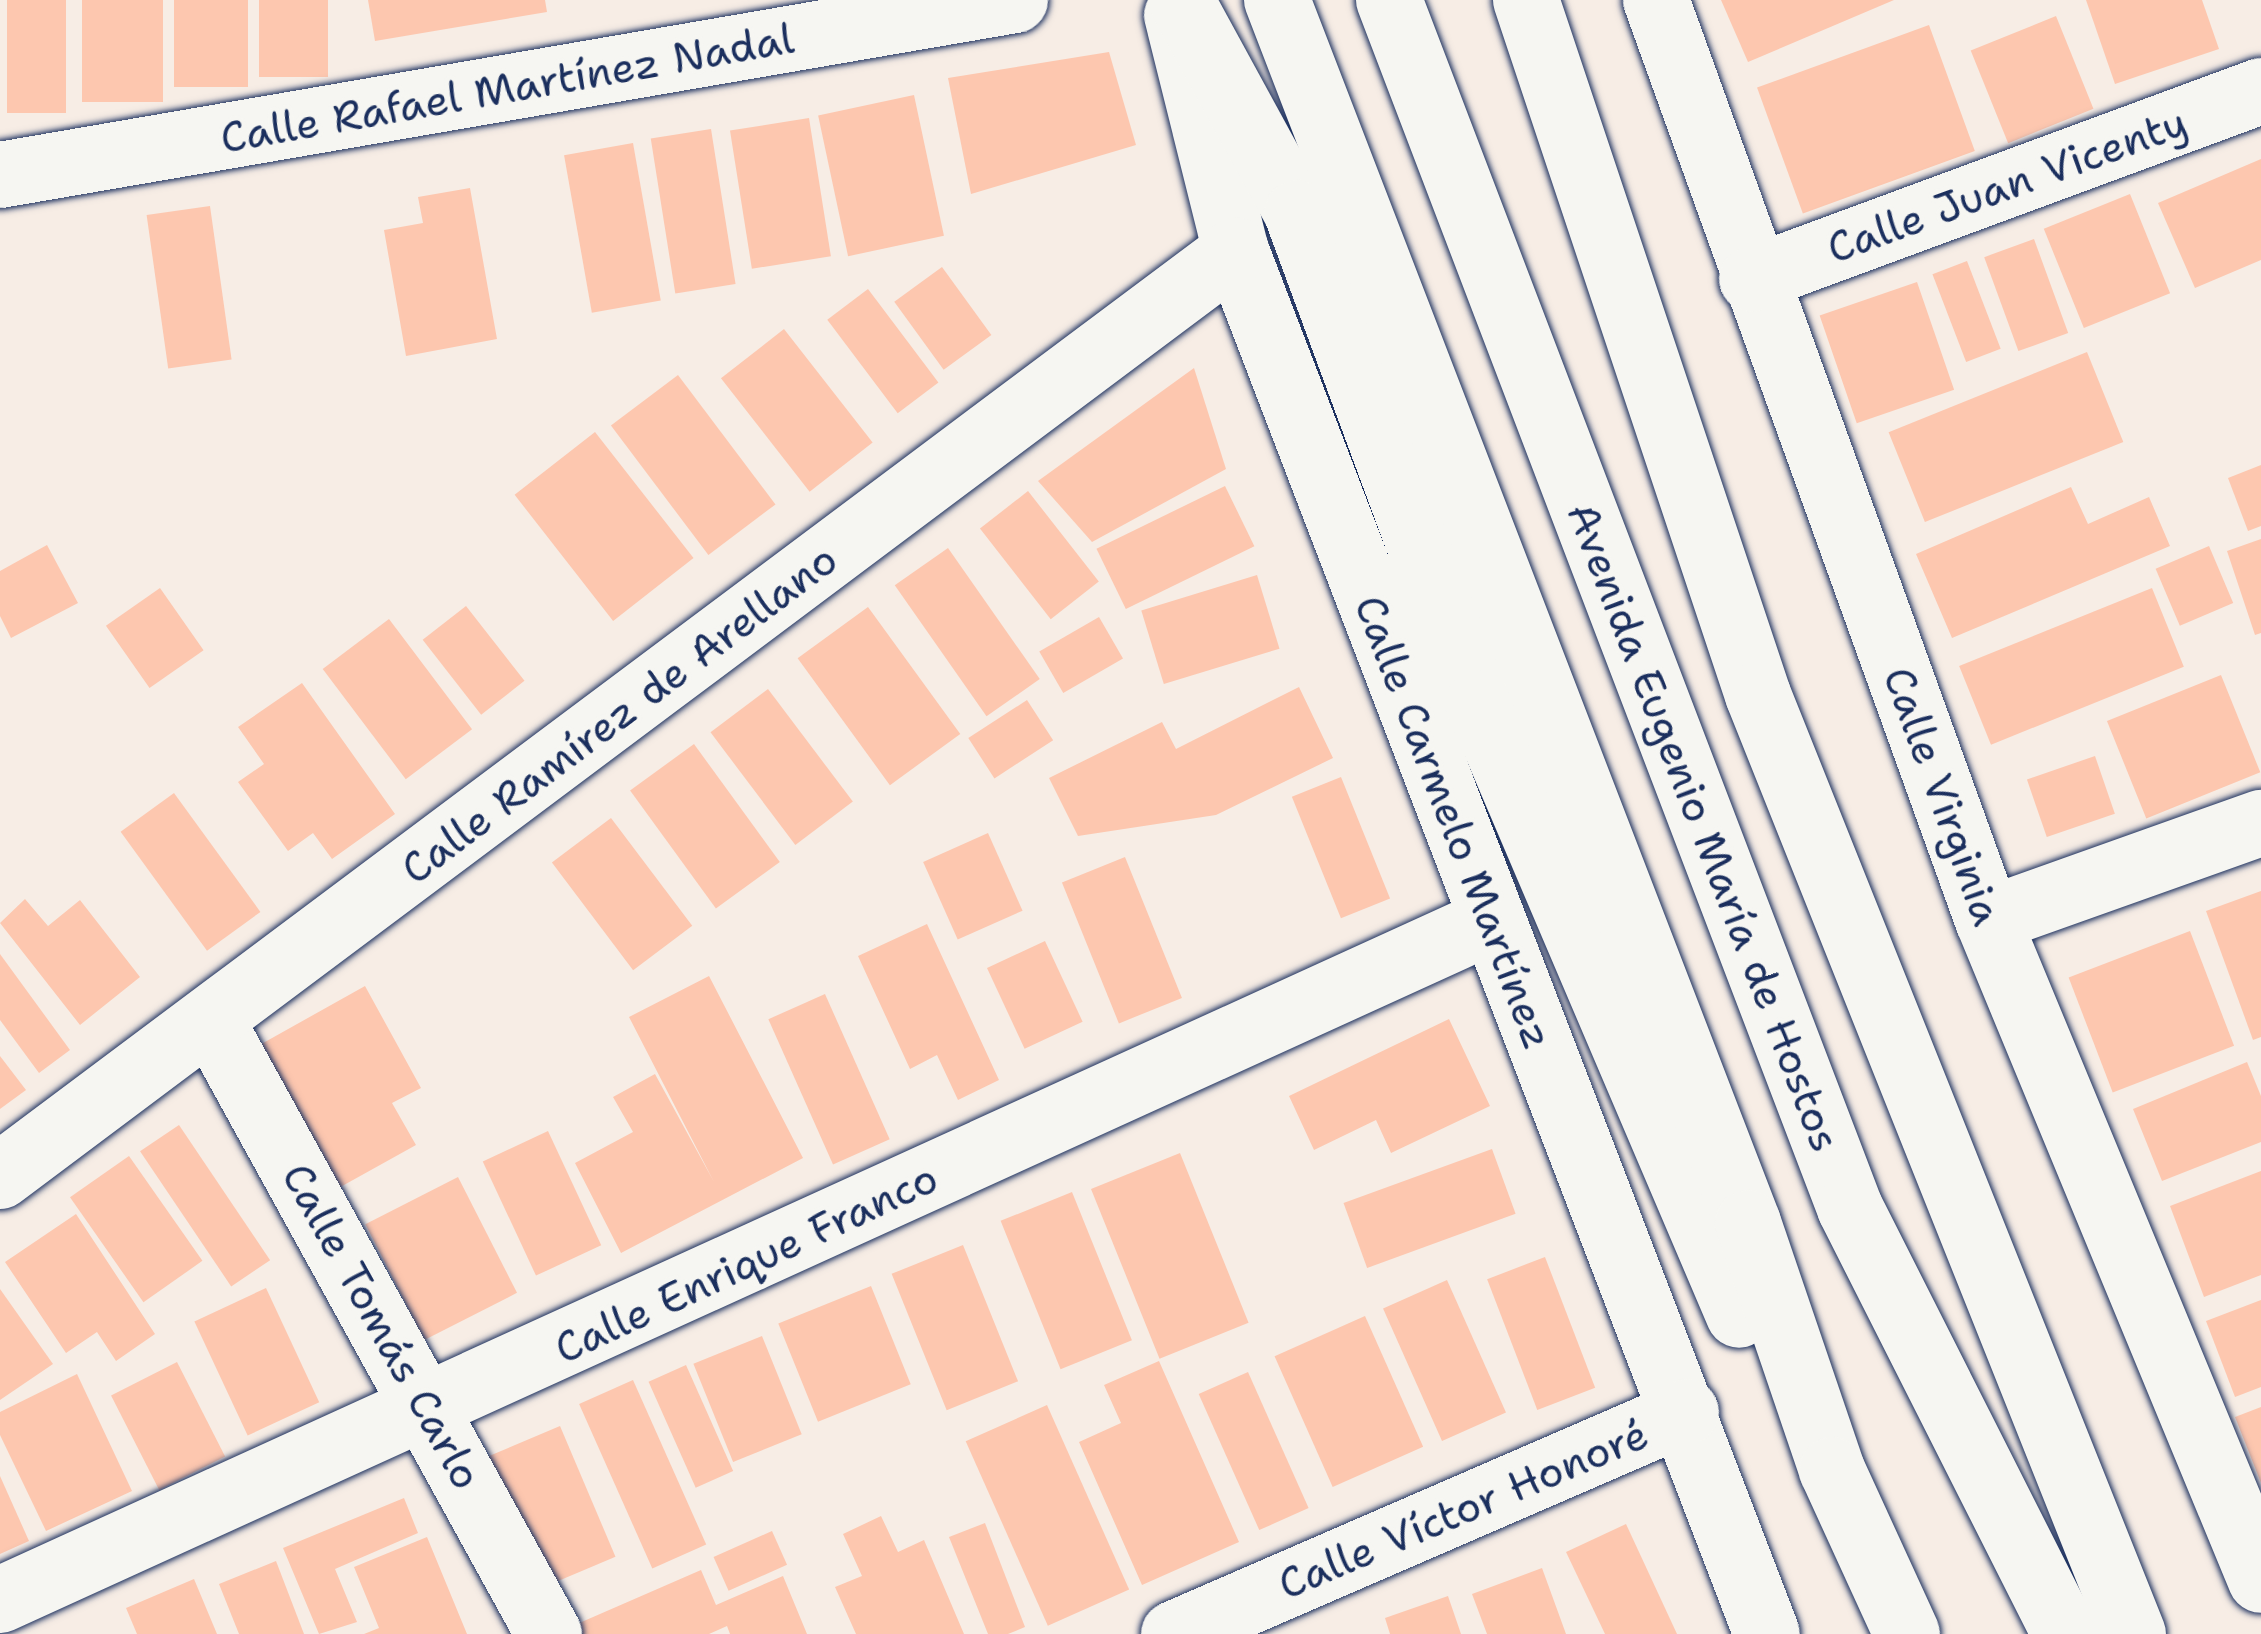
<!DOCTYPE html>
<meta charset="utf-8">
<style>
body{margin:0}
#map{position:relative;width:2261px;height:1634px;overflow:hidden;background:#f7ede5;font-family:"Shantell Sans",sans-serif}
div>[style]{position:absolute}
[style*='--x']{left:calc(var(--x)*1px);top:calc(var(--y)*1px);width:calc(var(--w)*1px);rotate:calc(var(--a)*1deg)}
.building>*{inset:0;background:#fdc7af;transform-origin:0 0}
.roads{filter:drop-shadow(0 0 3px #1b2f5e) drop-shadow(0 0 3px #1b2f5e)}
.minor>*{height:66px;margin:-33px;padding:0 33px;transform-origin:33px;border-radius:33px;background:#f6f6f2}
.highway>*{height:66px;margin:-33px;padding:0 33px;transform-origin:33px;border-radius:33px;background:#f6f6f2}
span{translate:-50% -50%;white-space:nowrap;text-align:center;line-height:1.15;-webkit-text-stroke:9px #f6f6f2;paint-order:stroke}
.street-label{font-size:42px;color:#1b2f5e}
</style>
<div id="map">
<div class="building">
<div style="left:7px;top:0;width:59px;height:113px"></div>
<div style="left:82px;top:0;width:81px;height:102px"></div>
<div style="left:174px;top:0;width:74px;height:87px"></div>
<div style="left:259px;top:0;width:69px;height:77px"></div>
<div style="clip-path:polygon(368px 0,545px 0,547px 12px,375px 41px)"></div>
<div style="clip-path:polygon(1721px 0,1894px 0,1748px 62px)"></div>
<div style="clip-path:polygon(2086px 0,2202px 0,2219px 49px,2115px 84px)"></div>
<div style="left:2056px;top:16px;width:100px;height:92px;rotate:68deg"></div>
<div style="left:1929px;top:25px;width:134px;height:183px;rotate:70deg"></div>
<div style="clip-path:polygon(1109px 52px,1136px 145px,971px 194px,948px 78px)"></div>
<div style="left:914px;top:95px;width:144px;height:98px;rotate:78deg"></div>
<div style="left:809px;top:118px;width:140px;height:80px;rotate:81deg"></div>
<div style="left:711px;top:129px;width:157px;height:61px;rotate:81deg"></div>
<div style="left:633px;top:143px;width:160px;height:70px;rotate:80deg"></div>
<div style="clip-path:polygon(2261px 159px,2261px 260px,2195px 288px,2158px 203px)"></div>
<div style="clip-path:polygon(470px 188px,497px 339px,406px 356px,384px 230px,423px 223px,418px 197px)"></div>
<div style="left:2130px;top:194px;width:107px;height:93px;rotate:68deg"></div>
<div style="left:210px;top:206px;width:155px;height:64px;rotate:82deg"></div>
<div style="left:2034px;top:239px;width:100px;height:53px;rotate:70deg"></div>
<div style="left:1967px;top:261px;width:94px;height:37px;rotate:69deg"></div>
<div style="left:942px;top:267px;width:84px;height:59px;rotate:54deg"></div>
<div style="left:1917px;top:282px;width:114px;height:103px;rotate:71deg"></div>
<div style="left:868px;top:289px;width:117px;height:51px;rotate:53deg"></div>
<div style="left:784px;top:329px;width:144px;height:80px;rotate:52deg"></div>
<div style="left:2087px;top:352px;width:97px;height:214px;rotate:68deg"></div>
<div style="clip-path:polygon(1194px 368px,1226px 469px,1092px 542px,1038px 481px)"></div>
<div style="left:678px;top:375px;width:162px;height:84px;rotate:53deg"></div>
<div style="left:595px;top:432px;width:160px;height:102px;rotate:52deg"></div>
<div style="clip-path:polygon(2261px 465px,2261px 526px,2248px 531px,2228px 478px)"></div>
<div style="left:1225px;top:486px;width:67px;height:143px;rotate:64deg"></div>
<div style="clip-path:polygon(2071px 487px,2088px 524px,2149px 497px,2170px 546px,1952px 638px,1916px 554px)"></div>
<div style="left:1028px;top:491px;width:115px;height:61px;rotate:52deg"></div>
<div style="clip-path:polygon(2261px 539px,2261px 633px,2255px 635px,2227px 551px)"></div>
<div style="clip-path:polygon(47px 545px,78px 603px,11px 638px,0 616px,0 571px)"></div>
<div style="left:2209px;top:546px;width:62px;height:58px;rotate:67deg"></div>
<div style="left:948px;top:548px;width:160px;height:65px;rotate:55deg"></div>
<div style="left:1257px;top:575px;width:77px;height:121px;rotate:73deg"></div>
<div style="left:160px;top:588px;width:76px;height:66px;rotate:55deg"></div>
<div style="left:2152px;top:588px;width:85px;height:208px;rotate:68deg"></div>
<div style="left:466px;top:606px;width:95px;height:55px;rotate:52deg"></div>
<div style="left:868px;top:607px;width:157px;height:87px;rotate:54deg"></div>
<div style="left:1099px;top:617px;width:48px;height:69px;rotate:60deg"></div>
<div style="left:389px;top:619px;width:138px;height:83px;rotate:53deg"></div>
<div style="left:2221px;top:675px;width:105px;height:123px;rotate:68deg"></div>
<div style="clip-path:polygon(302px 683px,395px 814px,332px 859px,313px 833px,288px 851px,238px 782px,264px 764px,238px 727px)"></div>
<div style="clip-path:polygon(1299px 687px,1333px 758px,1216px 815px,1078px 836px,1049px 778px,1162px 722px,1176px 749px)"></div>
<div style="left:768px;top:689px;width:141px;height:72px;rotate:53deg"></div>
<div style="left:1027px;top:700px;width:48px;height:70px;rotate:57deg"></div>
<div style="left:694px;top:744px;width:146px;height:79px;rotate:54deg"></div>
<div style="left:2095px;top:756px;width:61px;height:72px;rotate:71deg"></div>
<div style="left:1341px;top:777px;width:131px;height:53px;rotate:68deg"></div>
<div style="left:174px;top:793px;width:147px;height:66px;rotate:54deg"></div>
<div style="left:611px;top:818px;width:135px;height:74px;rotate:53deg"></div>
<div style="left:988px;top:833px;width:85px;height:71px;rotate:66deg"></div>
<div style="left:1125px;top:857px;width:152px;height:68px;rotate:68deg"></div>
<div style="clip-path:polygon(2261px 891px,2261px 1037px,2253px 1040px,2206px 911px)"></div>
<div style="clip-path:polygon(25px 899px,48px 926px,80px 900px,140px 977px,80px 1025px,0 923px)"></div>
<div style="clip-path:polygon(927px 924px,999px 1080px,958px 1100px,937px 1055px,910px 1069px,858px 956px)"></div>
<div style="left:2190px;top:931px;width:123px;height:130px;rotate:69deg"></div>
<div style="left:1045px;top:941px;width:89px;height:64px;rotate:65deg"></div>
<div style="clip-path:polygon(0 954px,70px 1050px,39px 1073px,0 1020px)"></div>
<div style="clip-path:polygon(709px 976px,803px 1158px,621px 1253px,575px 1163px,633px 1132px,613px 1097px,655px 1074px,714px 1182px,629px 1017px)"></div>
<div style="clip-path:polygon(365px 986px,421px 1088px,392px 1103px,416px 1145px,335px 1190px,256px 1047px)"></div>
<div style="left:825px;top:994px;width:159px;height:62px;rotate:66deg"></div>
<div style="clip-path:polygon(1449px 1019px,1490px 1106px,1391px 1153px,1376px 1120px,1314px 1150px,1289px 1096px)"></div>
<div style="clip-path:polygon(0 1056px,26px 1090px,0 1109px)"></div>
<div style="clip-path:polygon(2247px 1062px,2261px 1096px,2261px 1142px,2162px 1181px,2133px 1109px)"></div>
<div style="left:179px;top:1125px;width:163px;height:47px;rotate:56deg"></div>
<div style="left:548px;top:1131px;width:126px;height:72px;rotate:65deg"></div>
<div style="left:1492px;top:1149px;width:69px;height:158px;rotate:70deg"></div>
<div style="left:1180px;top:1153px;width:183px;height:96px;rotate:68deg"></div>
<div style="left:129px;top:1156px;width:128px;height:72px;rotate:55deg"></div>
<div style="clip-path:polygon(2261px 1171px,2261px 1275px,2204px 1297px,2170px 1206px)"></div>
<div style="left:458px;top:1177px;width:130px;height:104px;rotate:63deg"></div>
<div style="left:1072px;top:1192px;width:160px;height:77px;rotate:68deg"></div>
<div style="clip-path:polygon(76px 1214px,155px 1334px,116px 1361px,97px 1332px,66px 1353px,5px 1262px)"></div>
<div style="left:963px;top:1245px;width:147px;height:77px;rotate:68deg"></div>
<div style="left:1545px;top:1257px;width:140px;height:62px;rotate:69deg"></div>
<div style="left:1447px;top:1280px;width:145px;height:70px;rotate:66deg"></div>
<div style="left:871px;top:1286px;width:106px;height:100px;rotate:68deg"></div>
<div style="left:266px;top:1288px;width:126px;height:79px;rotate:65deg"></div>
<div style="clip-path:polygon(0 1289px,53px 1364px,0 1400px)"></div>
<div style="clip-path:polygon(2261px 1300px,2261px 1387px,2235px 1397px,2206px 1321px)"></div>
<div style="left:1365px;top:1316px;width:143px;height:99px;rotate:66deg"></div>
<div style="left:762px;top:1336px;width:106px;height:74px;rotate:68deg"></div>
<div style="clip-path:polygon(1159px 1361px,1239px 1542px,1142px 1585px,1079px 1442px,1121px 1423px,1104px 1385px)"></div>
<div style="left:177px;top:1362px;width:106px;height:74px;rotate:63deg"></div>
<div style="left:686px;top:1365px;width:116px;height:41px;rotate:66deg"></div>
<div style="left:1248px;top:1372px;width:149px;height:54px;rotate:66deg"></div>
<div style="clip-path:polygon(77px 1374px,132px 1491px,46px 1531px,0 1435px,0 1412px)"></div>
<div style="left:633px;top:1380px;width:180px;height:59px;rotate:66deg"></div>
<div style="left:1047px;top:1405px;width:202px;height:89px;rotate:66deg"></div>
<div style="clip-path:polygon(2261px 1407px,2261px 1483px,2235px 1417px)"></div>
<div style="left:560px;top:1426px;width:142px;height:79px;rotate:67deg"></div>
<div style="clip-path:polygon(0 1476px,29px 1541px,0 1554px)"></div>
<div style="clip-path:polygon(404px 1498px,418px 1533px,335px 1569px,357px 1622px,319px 1634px,283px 1548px)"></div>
<div style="clip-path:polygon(881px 1516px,898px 1552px,924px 1540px,964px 1634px,856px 1634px,835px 1587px,862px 1576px,843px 1534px)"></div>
<div style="clip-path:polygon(985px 1523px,1025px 1627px,1008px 1634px,988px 1634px,949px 1537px)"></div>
<div style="clip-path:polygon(1626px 1524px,1677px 1634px,1605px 1634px,1566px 1552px)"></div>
<div style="left:772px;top:1531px;width:37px;height:64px;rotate:66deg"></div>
<div style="clip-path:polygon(427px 1537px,467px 1634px,364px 1634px,379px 1628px,354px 1567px)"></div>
<div style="clip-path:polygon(276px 1561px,304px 1634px,239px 1634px,219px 1584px)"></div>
<div style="clip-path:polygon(1542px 1568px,1566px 1634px,1487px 1634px,1472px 1594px)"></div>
<div style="clip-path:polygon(701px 1570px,716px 1605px,783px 1576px,807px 1634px,730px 1634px,727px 1626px,709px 1634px,581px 1634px,577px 1624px)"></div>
<div style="clip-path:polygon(194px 1579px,217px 1634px,137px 1634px,126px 1608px)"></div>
<div style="clip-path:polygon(1448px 1596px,1461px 1634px,1390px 1634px,1385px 1618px)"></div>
</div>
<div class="roads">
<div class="minor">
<div style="--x:1656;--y:0;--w:978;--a:70.16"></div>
<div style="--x:1988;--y:920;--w:714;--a:67.53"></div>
<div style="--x:1177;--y:15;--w:243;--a:76"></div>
<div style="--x:1236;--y:251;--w:1481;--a:69"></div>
<div style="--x:0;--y:175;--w:1030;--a:-9.78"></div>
<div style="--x:1752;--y:279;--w:543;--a:-20.27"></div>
<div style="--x:1988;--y:920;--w:290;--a:-19.6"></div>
<div style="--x:211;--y:1020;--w:701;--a:61.17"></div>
<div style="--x:0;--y:1176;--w:1544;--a:-36.81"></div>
<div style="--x:0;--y:1600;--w:1636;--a:-24.48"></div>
<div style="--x:1174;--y:1634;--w:558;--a:-23.44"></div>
</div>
<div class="highway">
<div style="--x:1181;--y:0;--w:243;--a:61.4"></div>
<div style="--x:1297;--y:213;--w:522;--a:69.73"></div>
<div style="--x:1478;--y:703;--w:665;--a:66.9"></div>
<div style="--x:1277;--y:0;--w:1311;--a:68.94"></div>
<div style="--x:1748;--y:1223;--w:261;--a:71.2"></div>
<div style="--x:1832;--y:1470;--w:180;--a:65.4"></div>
<div style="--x:1389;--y:0;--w:1293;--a:69.11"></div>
<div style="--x:1850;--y:1208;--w:477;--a:63.2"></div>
<div style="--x:1526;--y:0;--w:733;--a:71.54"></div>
<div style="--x:1758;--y:695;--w:1011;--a:68.23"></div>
</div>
</div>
<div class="street-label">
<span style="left:507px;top:88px;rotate:-10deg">Calle Rafael Martínez Nadal</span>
<span style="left:2007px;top:185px;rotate:-20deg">Calle Juan Vicenty</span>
<span style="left:619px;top:714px;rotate:-37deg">Calle Ramírez de Arellano</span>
<span style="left:1943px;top:796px;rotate:70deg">Calle Virginia</span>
<span style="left:1454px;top:822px;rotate:69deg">Calle Carmelo Martínez</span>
<span style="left:1704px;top:827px;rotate:69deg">Avenida Eugenio María de Hostos</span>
<span style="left:746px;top:1263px;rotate:-25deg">Calle Enrique Franco</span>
<span style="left:382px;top:1326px;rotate:61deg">Calle Tomás Carlo</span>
<span style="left:1463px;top:1509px;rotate:-23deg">Calle Víctor Honoré</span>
</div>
</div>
